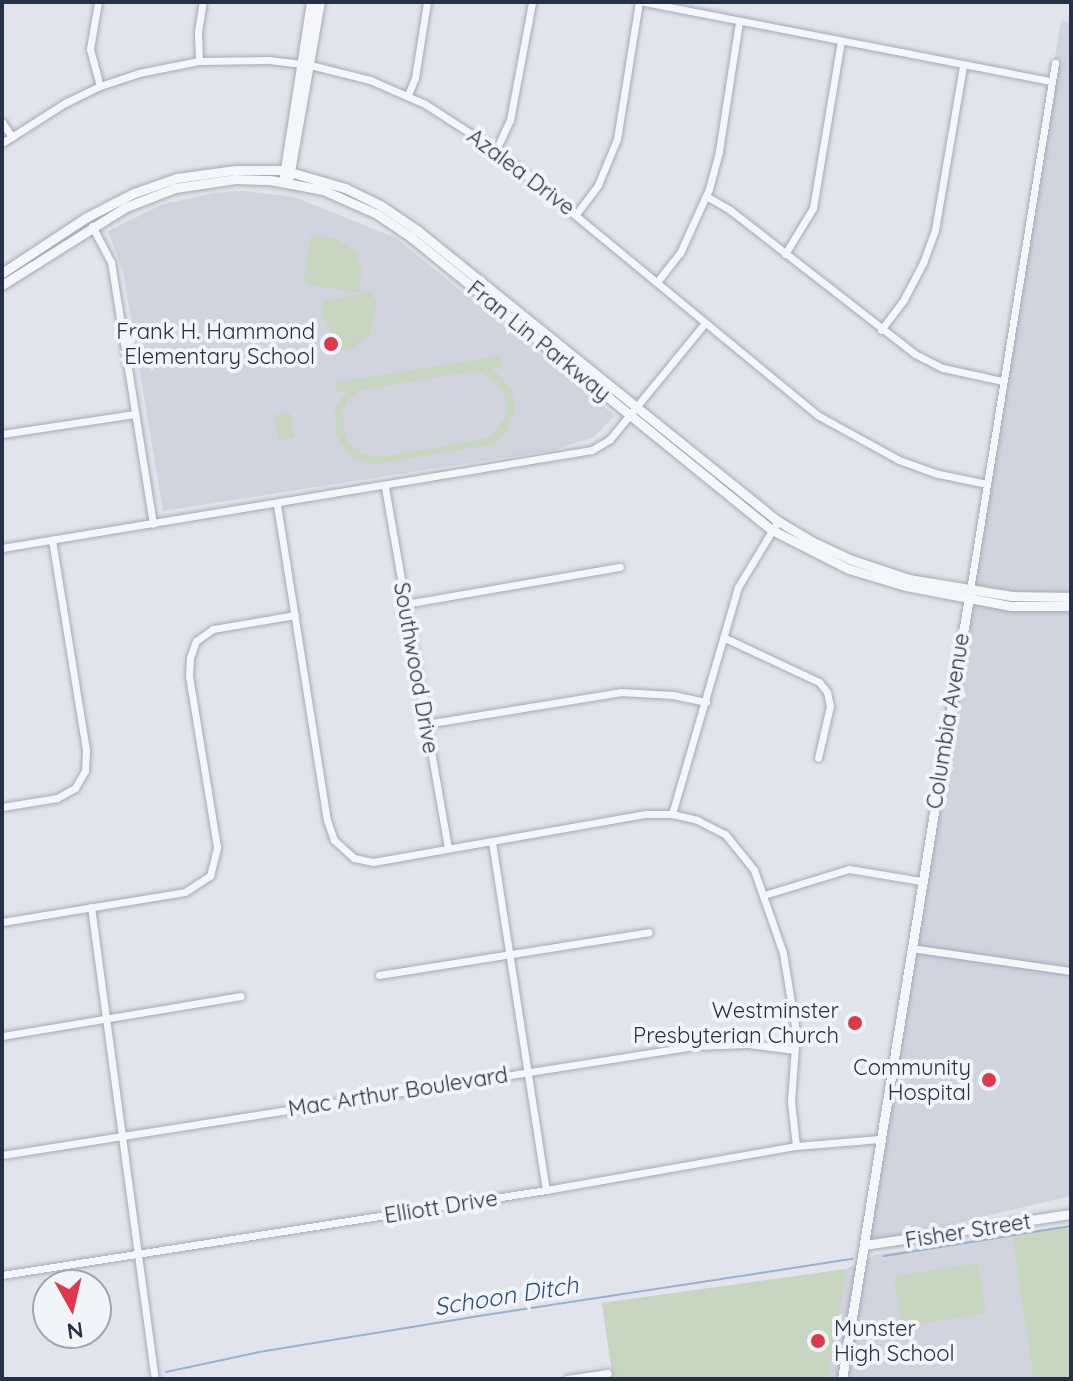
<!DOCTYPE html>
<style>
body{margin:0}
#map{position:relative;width:1073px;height:1381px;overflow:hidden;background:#e1e5eb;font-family:Quicksand,sans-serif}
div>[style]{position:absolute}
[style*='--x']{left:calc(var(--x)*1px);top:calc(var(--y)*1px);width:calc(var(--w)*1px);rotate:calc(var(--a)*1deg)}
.built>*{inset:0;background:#cfd4de}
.green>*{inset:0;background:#c6d6c1;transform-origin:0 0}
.stream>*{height:2px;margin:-1px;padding:0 1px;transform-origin:1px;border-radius:1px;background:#98b1cf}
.roads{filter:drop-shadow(0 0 2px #a5abb6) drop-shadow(0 0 2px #a5abb6)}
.minor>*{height:7px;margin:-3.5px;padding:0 3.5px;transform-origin:3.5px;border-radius:3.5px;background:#f4f6f9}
.tertiary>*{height:9px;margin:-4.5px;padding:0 4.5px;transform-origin:4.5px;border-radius:4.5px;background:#f4f6f9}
.dots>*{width:22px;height:22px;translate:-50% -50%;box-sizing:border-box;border:4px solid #f1f4f8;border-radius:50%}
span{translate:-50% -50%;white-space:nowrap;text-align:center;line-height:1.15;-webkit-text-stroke:8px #f1f4f8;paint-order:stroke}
.street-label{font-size:22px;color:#273145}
.poi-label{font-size:22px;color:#273145}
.right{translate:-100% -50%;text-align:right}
.left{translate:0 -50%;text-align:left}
.water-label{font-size:24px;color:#2c4f7e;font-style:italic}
.frame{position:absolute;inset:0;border:4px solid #273145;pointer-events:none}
.north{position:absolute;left:32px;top:1269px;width:80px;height:80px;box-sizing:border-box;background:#f1f4f8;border:2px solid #a0a6b0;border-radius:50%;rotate:172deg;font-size:22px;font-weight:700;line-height:32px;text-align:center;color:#273145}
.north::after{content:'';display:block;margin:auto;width:28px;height:36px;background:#de384d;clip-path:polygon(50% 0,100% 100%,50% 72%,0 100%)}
</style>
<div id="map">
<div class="built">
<div style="clip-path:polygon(1061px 20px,1071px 23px,1071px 1196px,865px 1245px)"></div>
<div style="clip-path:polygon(243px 191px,294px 197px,396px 238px,615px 416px,594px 437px,554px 450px,163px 511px,123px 272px,108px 231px,163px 204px,214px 193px)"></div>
<div style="clip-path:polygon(1012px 1234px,1033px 1379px,613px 1379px,602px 1303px,846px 1269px,875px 1255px)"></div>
</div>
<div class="green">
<div style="clip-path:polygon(311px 235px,336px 239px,354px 250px,362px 268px,359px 293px,309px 285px,303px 279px)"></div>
<div style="clip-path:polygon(370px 292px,377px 302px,369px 335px,354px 348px,339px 351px,320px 310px,325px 301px)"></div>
<div style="clip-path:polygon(evenodd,500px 356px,502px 366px,492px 368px,512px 389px,515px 408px,507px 432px,493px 444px,374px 465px,352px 457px,336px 435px,335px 408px,346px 392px,337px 392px,335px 382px,500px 356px,476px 371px,496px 381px,507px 402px,504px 419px,488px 438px,382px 457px,363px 454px,347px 441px,342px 414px,347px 402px,360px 390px,476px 371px)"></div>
<div style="left:290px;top:412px;width:26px;height:16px;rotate:81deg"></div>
<div style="clip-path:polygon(1071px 1225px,1071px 1379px,1033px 1379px,1012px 1234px)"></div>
<div style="left:978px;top:1263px;width:51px;height:85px;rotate:81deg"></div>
<div style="clip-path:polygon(846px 1269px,828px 1379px,613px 1379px,602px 1303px)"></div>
</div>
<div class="stream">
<div style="--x:884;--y:1256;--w:189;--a:-9.1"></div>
<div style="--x:166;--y:1372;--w:95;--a:-12.1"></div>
<div style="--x:259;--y:1352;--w:223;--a:-9.3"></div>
<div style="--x:479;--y:1316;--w:378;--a:-8.7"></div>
<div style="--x:128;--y:1379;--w:12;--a:-5"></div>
</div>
<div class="roads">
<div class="minor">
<div style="--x:98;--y:2;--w:48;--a:99.7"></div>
<div style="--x:90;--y:49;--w:38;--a:75"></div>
<div style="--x:644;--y:2;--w:415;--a:11"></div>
<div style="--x:199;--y:61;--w:29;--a:-92"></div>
<div style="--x:198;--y:32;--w:30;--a:-81"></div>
<div style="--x:408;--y:95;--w:18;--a:-68"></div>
<div style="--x:415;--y:78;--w:77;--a:-81"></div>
<div style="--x:2;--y:122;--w:18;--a:56"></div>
<div style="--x:2;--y:143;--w:75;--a:-32.4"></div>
<div style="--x:65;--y:103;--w:39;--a:-26"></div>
<div style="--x:100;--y:86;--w:41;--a:-18.4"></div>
<div style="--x:139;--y:73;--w:61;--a:-11.3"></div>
<div style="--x:199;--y:61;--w:70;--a:-0.8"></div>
<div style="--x:269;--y:60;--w:41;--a:7"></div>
<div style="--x:310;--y:65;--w:62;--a:14"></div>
<div style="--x:370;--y:80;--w:60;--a:23.6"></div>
<div style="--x:425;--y:104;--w:85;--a:32.9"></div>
<div style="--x:496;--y:150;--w:418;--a:39.5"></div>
<div style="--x:819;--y:416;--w:91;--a:28.8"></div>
<div style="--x:899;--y:460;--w:37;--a:20"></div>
<div style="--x:934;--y:473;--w:54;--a:11.7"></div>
<div style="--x:496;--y:150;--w:33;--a:-65"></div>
<div style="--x:510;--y:120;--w:120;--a:-79.4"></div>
<div style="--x:706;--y:196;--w:28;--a:30"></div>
<div style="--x:730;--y:210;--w:234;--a:37.9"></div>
<div style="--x:915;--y:354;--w:31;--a:27"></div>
<div style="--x:943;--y:368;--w:60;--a:12.4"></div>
<div style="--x:577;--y:213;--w:35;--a:-53"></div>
<div style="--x:598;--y:185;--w:50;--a:-67.6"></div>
<div style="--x:617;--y:139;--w:139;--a:-80.9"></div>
<div style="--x:92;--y:226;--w:41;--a:62.2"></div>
<div style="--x:111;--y:262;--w:265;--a:80.9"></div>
<div style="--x:785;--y:254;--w:54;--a:-58.7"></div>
<div style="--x:813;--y:208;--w:169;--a:-80.5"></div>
<div style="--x:657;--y:282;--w:37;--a:-52"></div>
<div style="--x:680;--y:253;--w:70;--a:-65.6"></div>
<div style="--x:709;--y:189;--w:39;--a:-75"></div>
<div style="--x:719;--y:151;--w:131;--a:-81.2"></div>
<div style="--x:881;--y:330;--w:39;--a:-53"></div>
<div style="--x:904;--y:299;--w:41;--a:-62.2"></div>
<div style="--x:923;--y:263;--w:35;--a:-70"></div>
<div style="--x:935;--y:230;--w:166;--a:-80.3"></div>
<div style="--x:2;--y:434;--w:134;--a:-8.6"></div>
<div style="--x:385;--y:487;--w:367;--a:80.1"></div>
<div style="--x:277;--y:505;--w:319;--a:81"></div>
<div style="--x:327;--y:820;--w:21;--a:71"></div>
<div style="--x:334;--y:840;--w:27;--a:42"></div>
<div style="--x:354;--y:858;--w:19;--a:12"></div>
<div style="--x:373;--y:862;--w:277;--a:-10"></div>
<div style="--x:646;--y:814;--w:26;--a:0"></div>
<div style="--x:672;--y:814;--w:26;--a:13"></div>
<div style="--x:697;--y:820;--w:31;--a:27"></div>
<div style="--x:725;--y:834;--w:46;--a:51.1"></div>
<div style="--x:754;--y:870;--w:88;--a:70.7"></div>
<div style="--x:783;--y:953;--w:80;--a:80.7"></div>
<div style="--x:796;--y:1032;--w:69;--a:94.1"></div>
<div style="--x:791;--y:1101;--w:45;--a:83.7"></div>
<div style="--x:2;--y:548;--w:598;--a:-9.43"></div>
<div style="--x:592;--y:450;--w:21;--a:-31"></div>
<div style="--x:610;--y:439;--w:149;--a:-50.7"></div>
<div style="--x:970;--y:590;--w:534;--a:-80.84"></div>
<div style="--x:405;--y:604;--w:218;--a:-9.8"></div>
<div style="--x:725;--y:638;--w:104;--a:25.1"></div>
<div style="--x:819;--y:682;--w:13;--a:51"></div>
<div style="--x:827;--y:692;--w:14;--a:78"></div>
<div style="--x:830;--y:706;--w:53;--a:103"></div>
<div style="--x:426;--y:724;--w:198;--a:-9.3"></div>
<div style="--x:621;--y:692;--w:52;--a:3.3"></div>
<div style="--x:673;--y:695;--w:34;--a:12"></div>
<div style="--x:2;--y:807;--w:56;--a:-9.3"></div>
<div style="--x:57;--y:798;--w:21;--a:-29"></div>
<div style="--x:75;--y:788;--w:20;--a:-60"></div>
<div style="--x:85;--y:771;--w:21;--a:-87"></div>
<div style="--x:86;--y:750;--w:213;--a:-99.2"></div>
<div style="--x:672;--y:814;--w:236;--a:-73.8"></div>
<div style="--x:738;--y:587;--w:77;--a:-58.8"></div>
<div style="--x:492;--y:842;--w:352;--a:81.2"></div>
<div style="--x:764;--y:895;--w:89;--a:-17"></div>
<div style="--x:849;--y:869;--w:73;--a:9.5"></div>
<div style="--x:91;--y:907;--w:476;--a:82.3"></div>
<div style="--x:2;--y:922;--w:185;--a:-9.3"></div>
<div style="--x:185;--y:892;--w:30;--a:-33"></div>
<div style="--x:210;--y:876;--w:30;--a:-76"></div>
<div style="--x:217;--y:847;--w:173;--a:-99.3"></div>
<div style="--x:189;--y:676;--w:18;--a:-87"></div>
<div style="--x:190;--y:658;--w:18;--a:-71"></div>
<div style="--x:196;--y:641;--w:21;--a:-35"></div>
<div style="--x:213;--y:629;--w:83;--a:-9.7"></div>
<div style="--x:911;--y:948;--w:162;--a:8.2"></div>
<div style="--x:379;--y:975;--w:273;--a:-9"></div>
<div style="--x:2;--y:1036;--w:242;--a:-9.5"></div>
<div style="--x:2;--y:1155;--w:702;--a:-8.94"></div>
<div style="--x:695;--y:1046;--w:53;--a:-2.2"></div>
<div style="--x:748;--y:1044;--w:47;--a:7.3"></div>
<div style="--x:2;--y:1275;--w:551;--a:-8.88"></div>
<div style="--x:546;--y:1190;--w:254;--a:-10"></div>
<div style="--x:796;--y:1146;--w:84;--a:-4.8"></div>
<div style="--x:567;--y:1379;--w:41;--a:-8.3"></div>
</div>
<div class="tertiary">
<div style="--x:284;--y:176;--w:176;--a:-81.2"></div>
<div style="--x:289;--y:177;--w:178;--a:-80"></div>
<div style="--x:2;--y:273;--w:102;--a:-33.4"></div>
<div style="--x:87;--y:217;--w:53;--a:-27.1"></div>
<div style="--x:134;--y:193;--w:46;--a:-19.2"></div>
<div style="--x:177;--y:178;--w:59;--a:-7.9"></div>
<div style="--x:235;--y:170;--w:48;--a:0"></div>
<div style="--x:283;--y:170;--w:65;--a:16.2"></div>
<div style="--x:345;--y:188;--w:39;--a:26"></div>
<div style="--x:380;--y:205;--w:45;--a:34"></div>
<div style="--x:417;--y:230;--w:464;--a:38.9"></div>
<div style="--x:778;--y:521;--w:41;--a:31"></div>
<div style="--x:813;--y:542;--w:43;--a:24.8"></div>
<div style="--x:852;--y:560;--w:60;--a:18.4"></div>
<div style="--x:909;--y:579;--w:104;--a:9.4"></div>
<div style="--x:1012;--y:596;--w:59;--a:1"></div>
<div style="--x:2;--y:285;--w:146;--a:-32.2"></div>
<div style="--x:126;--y:207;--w:53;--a:-21.2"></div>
<div style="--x:175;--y:188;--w:61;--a:-8.5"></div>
<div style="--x:235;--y:179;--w:35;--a:2"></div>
<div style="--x:270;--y:180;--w:54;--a:10.7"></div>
<div style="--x:323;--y:190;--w:59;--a:24"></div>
<div style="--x:377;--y:214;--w:41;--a:34.1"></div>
<div style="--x:411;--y:237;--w:465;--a:39.1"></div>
<div style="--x:772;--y:530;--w:86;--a:26.9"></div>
<div style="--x:849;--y:569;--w:59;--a:16.6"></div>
<div style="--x:906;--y:586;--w:107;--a:10.8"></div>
<div style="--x:1011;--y:606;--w:60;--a:0"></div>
<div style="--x:865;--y:1245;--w:208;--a:-8.6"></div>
<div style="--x:842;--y:1379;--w:792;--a:-80.78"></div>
</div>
</div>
<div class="dots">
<div style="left:331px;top:344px;background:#de384d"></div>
<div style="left:855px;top:1023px;background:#de384d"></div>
<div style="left:989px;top:1080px;background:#de384d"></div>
<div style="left:818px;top:1341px;background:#de384d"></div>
</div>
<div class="street-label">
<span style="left:521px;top:172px;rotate:37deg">Azalea Drive</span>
<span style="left:539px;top:341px;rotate:39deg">Fran Lin Parkway</span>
<span style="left:416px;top:668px;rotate:80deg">Southwood Drive</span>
<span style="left:948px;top:721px;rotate:-81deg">Columbia Avenue</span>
<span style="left:398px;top:1092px;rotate:-9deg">Mac Arthur Boulevard</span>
<span style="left:441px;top:1207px;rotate:-9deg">Elliott Drive</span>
<span style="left:968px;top:1231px;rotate:-9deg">Fisher Street</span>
</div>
<div class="poi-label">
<span class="right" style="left:315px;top:344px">Frank H. Hammond<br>Elementary School</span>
<span class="right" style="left:839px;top:1023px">Westminster<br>Presbyterian Church</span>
<span class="right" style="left:971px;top:1080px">Community<br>Hospital</span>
<span class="left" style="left:834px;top:1341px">Munster<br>High School</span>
</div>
<div class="water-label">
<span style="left:506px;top:1296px;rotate:-9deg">Schoon Ditch</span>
</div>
<div class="frame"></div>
<div class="north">N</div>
</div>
